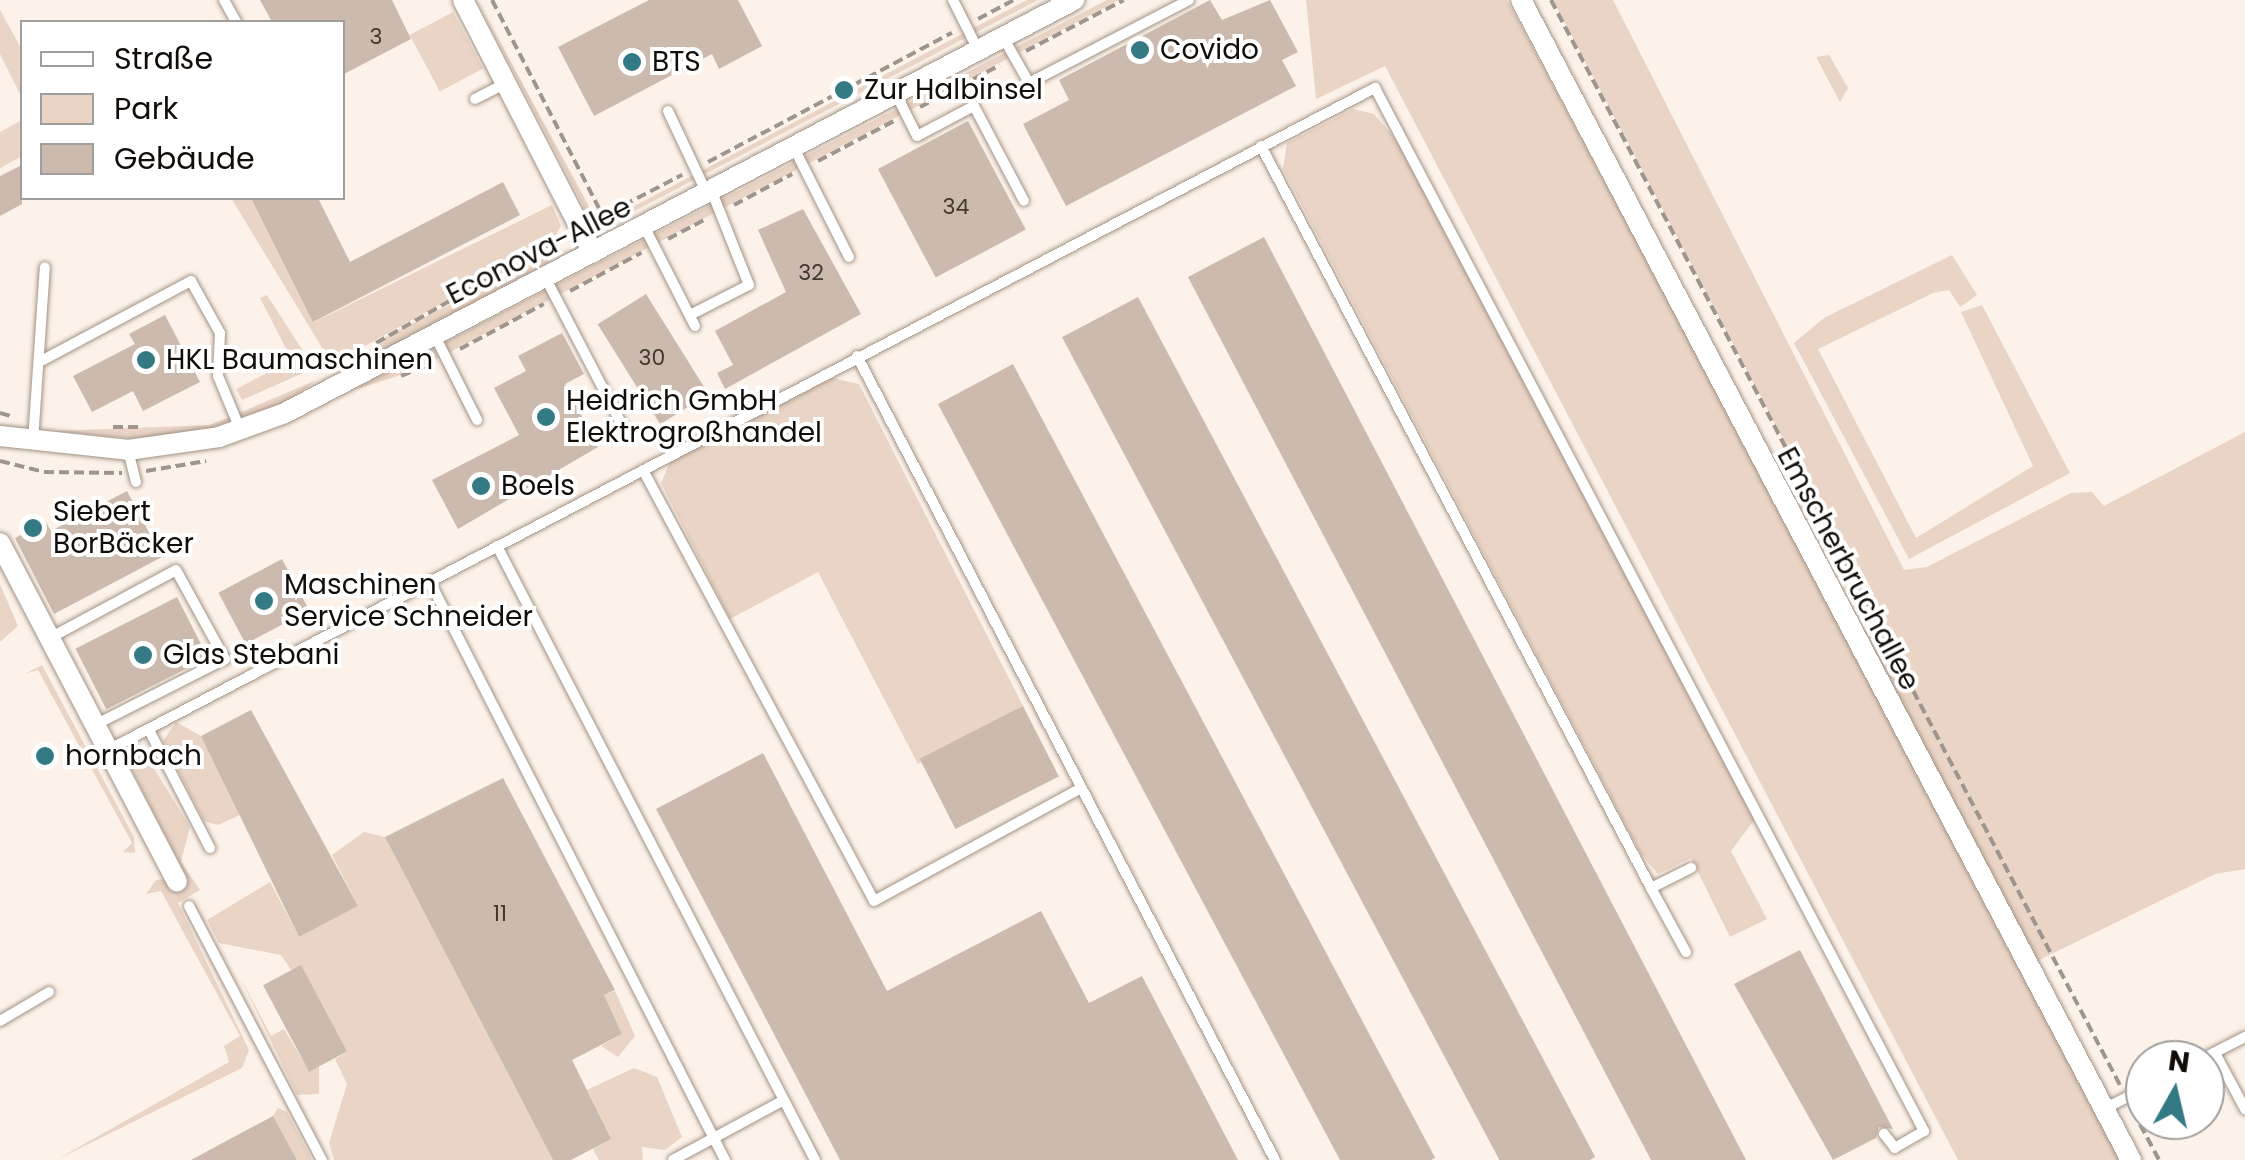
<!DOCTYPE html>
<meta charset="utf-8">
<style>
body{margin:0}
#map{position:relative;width:2245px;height:1160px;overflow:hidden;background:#fcf2e9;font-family:Poppins,sans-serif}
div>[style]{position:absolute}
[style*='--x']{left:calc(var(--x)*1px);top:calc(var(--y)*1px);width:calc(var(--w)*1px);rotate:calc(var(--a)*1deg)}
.green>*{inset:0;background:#e9d4c5;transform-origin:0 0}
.building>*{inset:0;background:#cbbaad;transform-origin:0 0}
.path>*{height:4px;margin-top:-2px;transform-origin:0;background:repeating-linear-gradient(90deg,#9e968e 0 10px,transparent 0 15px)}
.roads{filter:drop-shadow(0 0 2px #a29285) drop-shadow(0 0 2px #a29285)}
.service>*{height:10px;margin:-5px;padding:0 5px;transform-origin:5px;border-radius:5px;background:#fff}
.minor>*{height:20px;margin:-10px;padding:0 10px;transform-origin:10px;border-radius:10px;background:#fff}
.dots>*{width:28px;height:28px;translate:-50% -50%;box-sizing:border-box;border:5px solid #fff;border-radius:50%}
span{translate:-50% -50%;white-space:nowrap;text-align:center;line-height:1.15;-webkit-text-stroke:8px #fff;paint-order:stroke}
.number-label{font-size:22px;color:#403831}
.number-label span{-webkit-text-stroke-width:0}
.poi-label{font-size:28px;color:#120d08}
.left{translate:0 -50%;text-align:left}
.street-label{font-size:28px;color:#120d08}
.legend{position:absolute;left:20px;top:20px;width:325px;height:180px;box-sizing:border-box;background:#fff;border:2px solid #a09e9c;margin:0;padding:12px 18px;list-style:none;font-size:30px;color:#120d08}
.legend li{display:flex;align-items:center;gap:20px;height:50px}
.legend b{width:50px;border:2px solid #a09e9c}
.north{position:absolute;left:2125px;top:1040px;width:100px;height:100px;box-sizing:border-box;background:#fff;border:2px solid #a09e9c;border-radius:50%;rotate:8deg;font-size:28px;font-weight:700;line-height:40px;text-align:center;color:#120d08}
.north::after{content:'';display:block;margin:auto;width:35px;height:45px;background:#337a85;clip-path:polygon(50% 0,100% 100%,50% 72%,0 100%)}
</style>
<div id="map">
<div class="green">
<div style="clip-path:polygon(477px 0,589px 206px,585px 219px,583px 205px)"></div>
<div style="clip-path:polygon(1027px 0,1038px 0,604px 227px,617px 215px)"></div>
<div style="clip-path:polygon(1107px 0,1119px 0,416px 370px,351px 391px)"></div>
<div style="clip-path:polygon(1306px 0,1507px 0,1850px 637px,1879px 622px,1553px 0,1613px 0,1904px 570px,1927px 567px,2071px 493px,2092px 492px,2104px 506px,2245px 432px,2245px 869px,2215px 874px,2027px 966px,2140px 1160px,1958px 1160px,1385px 66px,1316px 99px)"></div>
<div style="clip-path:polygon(0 10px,22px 50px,22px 98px,0 54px)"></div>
<div style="left:453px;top:12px;width:64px;height:49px;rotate:62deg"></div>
<div style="clip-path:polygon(1829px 55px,1848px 88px,1840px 102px,1816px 57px)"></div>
<div style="clip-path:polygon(1353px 109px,1374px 114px,1405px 150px,1755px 819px,1731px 851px,1767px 919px,1730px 937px,1691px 858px,1658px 874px,1641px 854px,1283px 169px,1287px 143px)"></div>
<div style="clip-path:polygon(22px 120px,22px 156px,0 168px,0 132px)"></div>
<div style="clip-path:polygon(231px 198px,251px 198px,314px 322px,552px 205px,561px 226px,551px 243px,332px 364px)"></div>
<div style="clip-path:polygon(562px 248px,547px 264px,338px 374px,387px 336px)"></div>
<div style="clip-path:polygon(1952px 255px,1977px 295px,1960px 307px,1949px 290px,1933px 293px,1818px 349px,1916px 538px,2033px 466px,1961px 312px,1982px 305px,2070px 473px,1909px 559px,1794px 343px,1824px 318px)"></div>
<div style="clip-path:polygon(267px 295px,314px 368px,242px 400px,236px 389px,292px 360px,260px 298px)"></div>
<div style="clip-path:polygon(833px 378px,859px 384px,1023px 706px,918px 764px,818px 572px,730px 619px,661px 483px,670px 462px)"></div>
<div style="clip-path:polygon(317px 380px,288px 401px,208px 430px,136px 439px,52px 431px,210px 425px)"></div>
<div style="clip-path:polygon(0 584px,18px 626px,0 642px)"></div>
<div style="clip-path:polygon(42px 665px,134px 837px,135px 853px,123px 852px,132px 843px,38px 670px,25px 674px)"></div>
<div style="clip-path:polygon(176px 722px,201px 736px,242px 814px,218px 825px,204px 821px,163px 741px)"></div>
<div style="clip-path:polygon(139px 744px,190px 827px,181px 862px,200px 890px,178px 903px,249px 1050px,242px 1068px,56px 1160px,229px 1062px,224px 1046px,240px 1036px,161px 891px,146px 894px,156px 880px,186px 876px,124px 754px)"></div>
<div style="clip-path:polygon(364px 832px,385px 837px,553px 1160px,334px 1160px,329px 1143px,347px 1084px,335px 1059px,347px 1052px,281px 955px,219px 943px,207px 920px,270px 882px,299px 937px,358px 906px,332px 855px)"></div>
<div style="clip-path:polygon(239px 975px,271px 1036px,284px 1029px,309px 1071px,319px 1066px,319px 1094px,297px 1095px)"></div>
<div style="clip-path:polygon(615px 991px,635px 1036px,618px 1057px,601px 1046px,622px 1034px,604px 995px)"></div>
<div style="clip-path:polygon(634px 1068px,657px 1077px,682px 1137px,665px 1150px,642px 1147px,643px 1160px,599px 1160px,593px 1149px,610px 1139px,587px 1090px)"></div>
<div style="clip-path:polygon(278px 1108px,287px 1112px,312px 1160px,297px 1160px,273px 1116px)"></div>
</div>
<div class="building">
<div style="clip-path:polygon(260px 0,392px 0,411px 39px,342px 75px,342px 22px,272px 22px)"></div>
<div style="clip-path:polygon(649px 0,738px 0,762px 46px,719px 69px,712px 54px,594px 116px,558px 47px)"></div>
<div style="clip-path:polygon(1210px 0,1222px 20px,1270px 0,1298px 52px,1282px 60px,1296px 86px,1066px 206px,1023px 124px,1069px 100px,1059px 80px)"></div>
<div style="left:968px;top:121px;width:123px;height:102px;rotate:62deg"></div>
<div style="clip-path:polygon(22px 165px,22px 204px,0 216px,0 176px)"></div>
<div style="clip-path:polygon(503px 182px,520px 215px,313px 322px,251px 198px,318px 198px,350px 262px)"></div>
<div style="clip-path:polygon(803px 209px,861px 314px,725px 389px,717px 373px,733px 365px,715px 331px,786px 292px,758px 230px)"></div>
<div style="clip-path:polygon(1264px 237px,1509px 706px,1746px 1160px,1651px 1160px,1188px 277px)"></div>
<div style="left:646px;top:294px;width:118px;height:57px;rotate:58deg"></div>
<div style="left:1138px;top:297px;width:974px;height:86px;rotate:62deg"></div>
<div style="clip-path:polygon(165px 315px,200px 382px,143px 411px,133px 391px,92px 412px,73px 376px,135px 344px,129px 334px)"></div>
<div style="clip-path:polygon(562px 333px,584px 374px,565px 384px,598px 447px,458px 529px,432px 480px,519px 435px,494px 388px,526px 371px,518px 356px)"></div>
<div style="left:1013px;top:364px;width:899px;height:85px;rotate:62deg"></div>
<div style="clip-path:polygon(127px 491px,162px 557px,54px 614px,15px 538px,46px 522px,51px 531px)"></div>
<div style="left:282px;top:559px;width:58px;height:72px;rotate:62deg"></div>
<div style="left:177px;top:597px;width:68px;height:114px;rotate:63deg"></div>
<div style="left:1023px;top:706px;width:79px;height:116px;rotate:63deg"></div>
<div style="clip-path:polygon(251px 710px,358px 906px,299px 937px,201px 736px)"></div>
<div style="clip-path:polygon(763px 753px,887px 991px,1041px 911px,1089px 1003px,1142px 976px,1238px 1160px,840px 1160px,656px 809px)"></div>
<div style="clip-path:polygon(503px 778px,615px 990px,604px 995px,622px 1034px,572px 1060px,611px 1139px,571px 1160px,553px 1160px,385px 837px)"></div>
<div style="clip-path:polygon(1800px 950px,1893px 1129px,1879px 1127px,1876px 1138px,1833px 1160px,1734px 984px)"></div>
<div style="left:301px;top:965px;width:98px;height:43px;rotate:62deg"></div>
<div style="clip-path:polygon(273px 1116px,297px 1160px,191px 1160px)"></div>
</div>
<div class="path">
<div style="--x:492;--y:0;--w:243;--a:62.8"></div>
<div style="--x:1551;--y:0;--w:1225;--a:62.33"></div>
<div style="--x:978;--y:19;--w:40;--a:-28"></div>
<div style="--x:1026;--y:51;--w:110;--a:-27.5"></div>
<div style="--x:920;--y:107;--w:90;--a:-27.7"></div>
<div style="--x:818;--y:161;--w:86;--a:-27.8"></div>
<div style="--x:708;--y:162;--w:276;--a:-27.9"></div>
<div style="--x:734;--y:205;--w:66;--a:-28.1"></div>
<div style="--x:597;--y:219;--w:96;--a:-27.4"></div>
<div style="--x:668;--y:239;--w:45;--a:-27.7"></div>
<div style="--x:570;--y:291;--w:81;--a:-28.2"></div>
<div style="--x:376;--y:343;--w:214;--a:-29.7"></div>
<div style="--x:460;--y:349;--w:95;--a:-28.2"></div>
<div style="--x:401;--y:376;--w:35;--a:-22"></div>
<div style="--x:0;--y:413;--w:15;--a:16"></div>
<div style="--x:113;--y:427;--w:25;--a:0"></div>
<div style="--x:0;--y:461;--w:45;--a:14"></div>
<div style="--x:44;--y:472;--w:78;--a:0.7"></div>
<div style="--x:146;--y:471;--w:61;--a:-9.5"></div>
<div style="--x:2133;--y:1111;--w:55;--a:62"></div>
</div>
<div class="roads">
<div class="service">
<div style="--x:224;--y:0;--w:25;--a:61"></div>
<div style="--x:953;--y:0;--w:56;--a:63.4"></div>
<div style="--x:1003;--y:37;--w:53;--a:60.5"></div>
<div style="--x:1029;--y:83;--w:180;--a:-27.4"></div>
<div style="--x:896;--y:94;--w:47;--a:63.4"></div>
<div style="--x:917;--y:136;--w:64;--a:-27.8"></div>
<div style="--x:974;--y:106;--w:107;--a:62.2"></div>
<div style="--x:475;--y:99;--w:34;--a:-27"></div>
<div style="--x:668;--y:111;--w:92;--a:64.8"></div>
<div style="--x:1261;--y:146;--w:838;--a:62.27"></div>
<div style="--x:1651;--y:888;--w:45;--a:-26.6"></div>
<div style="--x:794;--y:148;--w:122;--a:63.2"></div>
<div style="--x:645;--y:228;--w:110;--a:63"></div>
<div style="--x:545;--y:277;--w:174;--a:62.5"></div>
<div style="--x:690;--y:315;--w:66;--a:-27"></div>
<div style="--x:749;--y:285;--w:100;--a:-111.7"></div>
<div style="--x:435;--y:336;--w:94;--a:63.4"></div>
<div style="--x:857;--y:356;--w:906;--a:62.53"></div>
<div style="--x:43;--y:360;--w:168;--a:-28.1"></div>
<div style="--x:191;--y:281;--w:60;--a:60.9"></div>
<div style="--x:220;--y:333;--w:43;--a:92.7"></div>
<div style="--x:218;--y:376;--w:57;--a:67.5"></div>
<div style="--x:33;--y:441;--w:174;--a:-86.1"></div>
<div style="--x:128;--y:450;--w:33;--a:76"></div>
<div style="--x:643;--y:470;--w:489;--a:61.8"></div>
<div style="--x:874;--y:901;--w:236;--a:-28.6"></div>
<div style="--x:497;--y:546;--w:691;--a:62.62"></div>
<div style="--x:431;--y:584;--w:647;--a:62.96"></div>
<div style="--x:48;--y:639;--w:145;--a:-28.3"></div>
<div style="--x:176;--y:570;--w:102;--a:61.2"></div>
<div style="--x:225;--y:659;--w:146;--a:153.1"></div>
<div style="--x:149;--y:730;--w:133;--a:62.7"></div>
<div style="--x:108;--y:750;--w:1430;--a:-27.59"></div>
<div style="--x:1375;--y:88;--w:1179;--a:62.24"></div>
<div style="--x:1924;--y:1131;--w:34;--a:150"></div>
<div style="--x:1895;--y:1148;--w:18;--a:-128"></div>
<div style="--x:1651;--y:888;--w:73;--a:61.3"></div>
<div style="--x:189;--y:906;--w:287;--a:62.4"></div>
<div style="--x:0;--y:1021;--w:57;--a:-30.6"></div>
<div style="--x:2215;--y:1053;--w:64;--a:61.8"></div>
<div style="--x:2200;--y:1060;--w:51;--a:-27.1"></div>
<div style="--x:2104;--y:1109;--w:46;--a:-27.1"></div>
<div style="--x:673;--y:1160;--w:126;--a:-28.4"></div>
</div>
<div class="minor">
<div style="--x:463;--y:0;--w:284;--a:62.8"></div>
<div style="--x:1521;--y:0;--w:1311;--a:62.26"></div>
<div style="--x:0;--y:436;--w:129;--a:6.2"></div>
<div style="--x:128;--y:450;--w:92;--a:-8.1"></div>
<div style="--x:219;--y:437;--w:70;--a:-20"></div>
<div style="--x:285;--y:413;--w:891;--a:-27.63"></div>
<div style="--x:0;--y:543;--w:382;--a:62.4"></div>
</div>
</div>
<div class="dots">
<div style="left:1140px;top:50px;background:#337a85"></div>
<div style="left:632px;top:62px;background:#337a85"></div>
<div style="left:844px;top:90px;background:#337a85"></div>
<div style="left:146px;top:360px;background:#337a85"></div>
<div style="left:546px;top:417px;background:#337a85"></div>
<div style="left:481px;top:486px;background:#337a85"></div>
<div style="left:33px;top:528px;background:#337a85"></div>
<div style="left:264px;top:601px;background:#337a85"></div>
<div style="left:143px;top:655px;background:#337a85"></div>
<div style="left:45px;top:756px;background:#337a85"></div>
</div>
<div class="number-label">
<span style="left:376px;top:37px">3</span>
<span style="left:956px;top:207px">34</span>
<span style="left:811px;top:273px">32</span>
<span style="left:652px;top:358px">30</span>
<span style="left:500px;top:914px">11</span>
</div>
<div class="poi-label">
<span class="left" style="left:1160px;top:50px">Covido</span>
<span class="left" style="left:652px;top:62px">BTS</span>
<span class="left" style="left:864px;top:90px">Zur Halbinsel</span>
<span class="left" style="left:166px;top:360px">HKL Baumaschinen</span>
<span class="left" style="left:566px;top:417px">Heidrich GmbH<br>Elektrogroßhandel</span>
<span class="left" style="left:501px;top:486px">Boels</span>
<span class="left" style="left:53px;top:528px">Siebert<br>BorBäcker</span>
<span class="left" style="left:284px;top:601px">Maschinen<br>Service Schneider</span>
<span class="left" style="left:163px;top:655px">Glas Stebani</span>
<span class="left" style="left:65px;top:756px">hornbach</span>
</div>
<div class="street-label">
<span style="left:539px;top:251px;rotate:-27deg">Econova-Allee</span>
<span style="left:1848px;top:569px;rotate:62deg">Emscherbruchallee</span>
</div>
<ul class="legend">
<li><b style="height:12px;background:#fff"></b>Straße</li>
<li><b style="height:28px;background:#e9d4c5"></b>Park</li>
<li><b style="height:28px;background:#cbbaad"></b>Gebäude</li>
</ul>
<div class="north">N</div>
</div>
